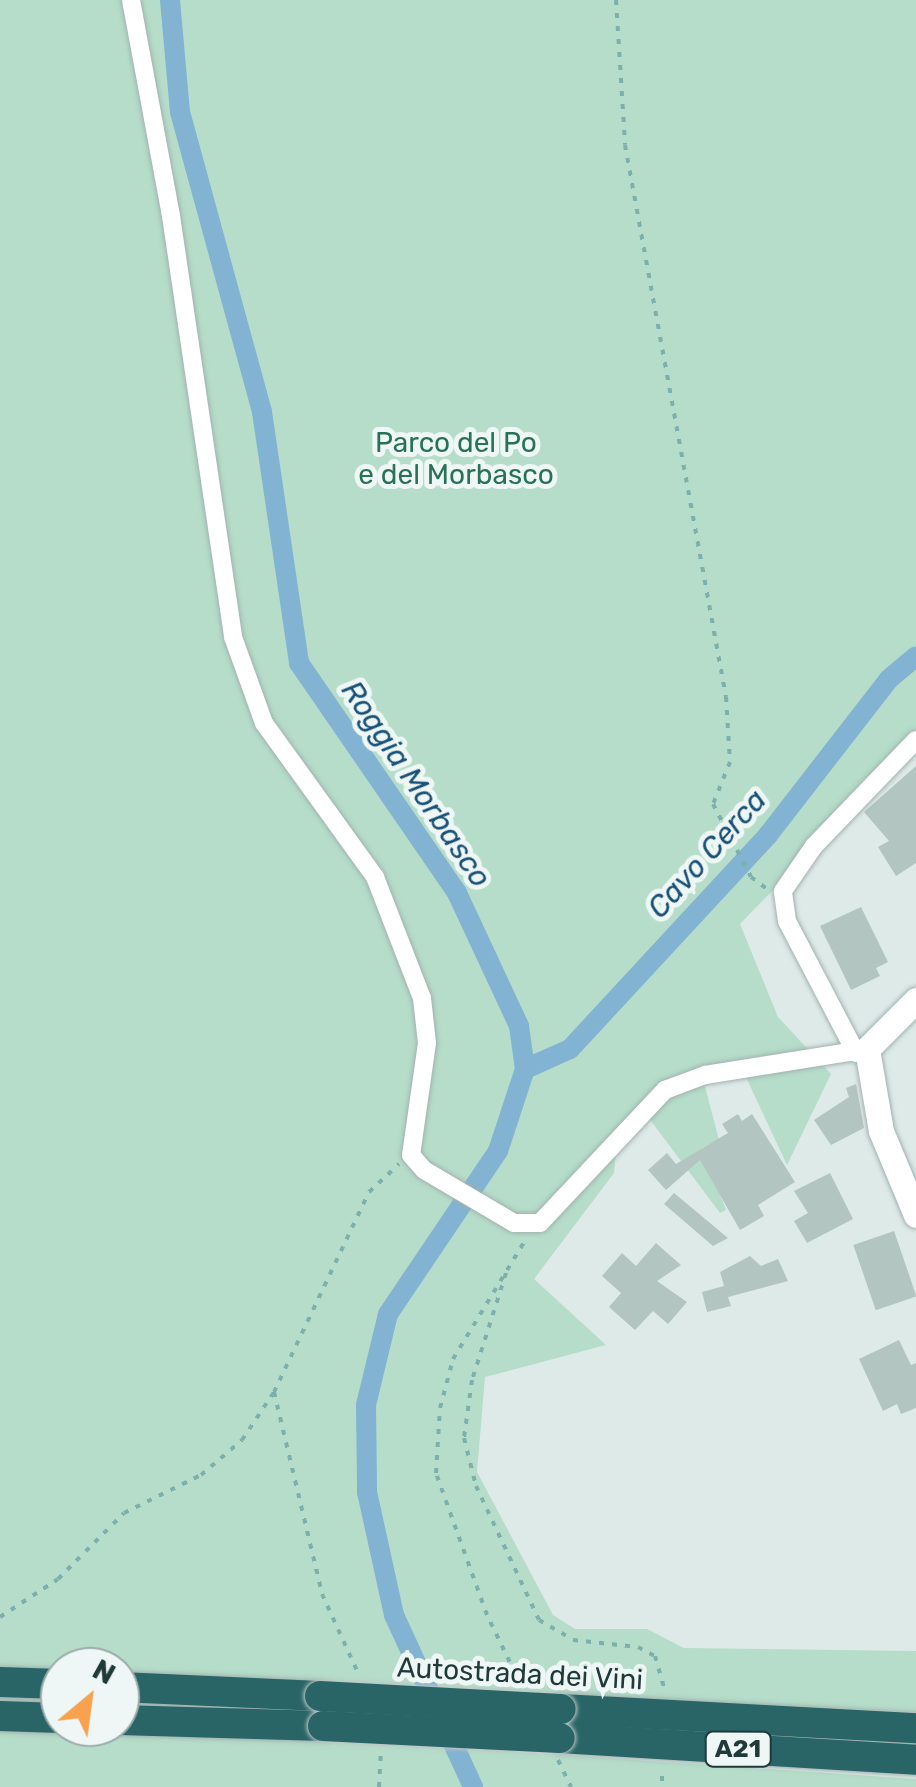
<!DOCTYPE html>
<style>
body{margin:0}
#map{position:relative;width:916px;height:1787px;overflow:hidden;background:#deeae8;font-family:Rubik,sans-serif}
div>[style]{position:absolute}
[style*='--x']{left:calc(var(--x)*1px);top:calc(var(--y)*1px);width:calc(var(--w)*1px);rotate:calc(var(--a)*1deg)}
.green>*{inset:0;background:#b5ddc9}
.canal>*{height:20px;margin:-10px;padding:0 10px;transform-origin:10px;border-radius:10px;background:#82b3d2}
.building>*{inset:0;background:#b3c5c1;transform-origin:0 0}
.path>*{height:4px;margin-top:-2px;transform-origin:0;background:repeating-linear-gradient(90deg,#7dafac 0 5px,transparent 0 13px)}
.roads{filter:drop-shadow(0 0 2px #a1b2b0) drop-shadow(0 0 2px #a1b2b0)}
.street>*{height:18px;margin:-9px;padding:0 9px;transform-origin:9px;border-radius:9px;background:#fff}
.secondary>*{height:25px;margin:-12.5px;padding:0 12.5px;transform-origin:12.5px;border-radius:12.5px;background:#fff}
.highway>*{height:30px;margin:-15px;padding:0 15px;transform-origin:15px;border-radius:15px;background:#296567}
.bridges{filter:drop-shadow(0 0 2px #bcc4c4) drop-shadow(0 0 2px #bcc4c4)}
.highway-bridge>*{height:30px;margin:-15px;padding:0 15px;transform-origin:15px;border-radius:15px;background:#296567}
span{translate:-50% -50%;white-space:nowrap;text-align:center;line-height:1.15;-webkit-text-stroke:10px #eef7f5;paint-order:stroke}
.shield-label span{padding:2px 8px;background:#eef7f5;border:2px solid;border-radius:8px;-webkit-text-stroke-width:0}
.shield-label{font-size:25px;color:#1f3a39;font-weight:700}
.park-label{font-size:28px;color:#287257}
.street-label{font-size:28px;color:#1f3a39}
.water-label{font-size:30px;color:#175078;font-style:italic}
.north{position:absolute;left:40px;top:1647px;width:100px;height:100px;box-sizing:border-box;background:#eef7f5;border:2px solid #9babaa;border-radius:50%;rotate:29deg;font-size:28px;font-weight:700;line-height:40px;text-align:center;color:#1f3a39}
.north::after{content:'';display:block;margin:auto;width:35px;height:45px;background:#f8a14e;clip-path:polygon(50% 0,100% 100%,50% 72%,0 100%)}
</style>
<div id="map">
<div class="green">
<div style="clip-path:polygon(evenodd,0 0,916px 0,916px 743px,740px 924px,778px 1017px,831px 1074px,787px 1165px,744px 1073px,703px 1079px,719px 1140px,702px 1148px,726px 1210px,720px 1213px,642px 1109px,617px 1141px,614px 1173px,534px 1279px,606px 1345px,485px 1377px,477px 1472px,553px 1615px,575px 1629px,647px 1629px,684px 1648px,916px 1651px,916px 1712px,493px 1693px,517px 1752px,916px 1779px,916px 1787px,0 1787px,0 0,60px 1667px,120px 1667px,120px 1727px,60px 1727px,60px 1667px)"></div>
</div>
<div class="canal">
<div style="--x:170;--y:0;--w:112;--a:84.9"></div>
<div style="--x:180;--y:112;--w:311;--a:74.7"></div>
<div style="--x:262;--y:412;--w:254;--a:81.6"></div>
<div style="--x:299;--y:663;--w:279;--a:55.5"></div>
<div style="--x:457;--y:893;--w:147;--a:65"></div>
<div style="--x:519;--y:1026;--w:43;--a:82.1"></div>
<div style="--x:525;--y:1069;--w:86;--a:108.2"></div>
<div style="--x:498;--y:1151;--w:197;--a:124"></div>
<div style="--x:388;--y:1314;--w:94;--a:103.6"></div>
<div style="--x:366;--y:1405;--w:87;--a:89.3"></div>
<div style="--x:367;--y:1492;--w:126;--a:77.6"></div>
<div style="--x:394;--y:1615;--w:189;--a:65.3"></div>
<div style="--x:525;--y:1069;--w:49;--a:-24"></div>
<div style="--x:570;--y:1049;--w:292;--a:-47.2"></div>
<div style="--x:768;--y:835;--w:197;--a:-52.2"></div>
<div style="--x:889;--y:679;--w:35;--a:-40"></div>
</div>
<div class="building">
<div style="clip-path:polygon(916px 766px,916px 863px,896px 876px,878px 847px,889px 841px,864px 812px)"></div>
<div style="clip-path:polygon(861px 907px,888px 962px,876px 968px,880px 976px,851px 990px,820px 926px)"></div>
<div style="clip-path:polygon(856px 1084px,864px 1128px,831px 1145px,814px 1120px,849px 1097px,846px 1088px)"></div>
<div style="clip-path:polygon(738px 1114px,742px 1121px,752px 1114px,795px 1182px,758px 1205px,764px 1216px,740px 1230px,700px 1160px,666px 1190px,648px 1170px,667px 1153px,676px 1164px,728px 1133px,722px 1124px)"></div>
<div style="clip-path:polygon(830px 1173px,853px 1219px,807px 1243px,794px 1221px,808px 1213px,794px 1191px)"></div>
<div style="clip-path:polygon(674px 1193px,728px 1238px,713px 1246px,664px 1204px)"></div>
<div style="left:894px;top:1231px;width:69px;height:43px;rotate:71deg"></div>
<div style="clip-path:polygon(656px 1243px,681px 1265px,657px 1281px,687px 1302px,668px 1324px,653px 1311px,635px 1330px,609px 1307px,621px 1293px,602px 1276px,622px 1253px,636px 1266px)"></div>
<div style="clip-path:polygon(750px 1256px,761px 1266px,778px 1259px,788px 1281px,728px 1297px,731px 1306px,707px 1312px,702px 1292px,724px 1286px,720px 1272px)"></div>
<div style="clip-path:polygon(899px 1340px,911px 1365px,916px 1363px,916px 1408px,901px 1414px,897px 1404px,883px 1411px,859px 1359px)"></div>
</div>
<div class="path">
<div style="--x:616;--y:0;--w:145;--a:86.4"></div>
<div style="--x:625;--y:145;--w:561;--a:79.63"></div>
<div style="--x:726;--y:697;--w:65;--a:86.5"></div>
<div style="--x:730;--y:762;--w:45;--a:112"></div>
<div style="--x:713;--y:804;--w:82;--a:62.5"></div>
<div style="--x:751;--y:877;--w:21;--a:37"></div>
<div style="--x:506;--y:1273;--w:112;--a:107.6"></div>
<div style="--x:472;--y:1380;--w:59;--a:97.9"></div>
<div style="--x:464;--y:1438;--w:49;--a:76"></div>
<div style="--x:476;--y:1486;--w:148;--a:64.8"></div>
<div style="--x:539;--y:1620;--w:39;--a:30"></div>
<div style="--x:573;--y:1640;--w:65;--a:6.1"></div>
<div style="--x:638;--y:1647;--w:19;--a:28"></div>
<div style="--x:655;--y:1656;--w:36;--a:74"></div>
<div style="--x:274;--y:1392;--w:208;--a:76.6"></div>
<div style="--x:322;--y:1594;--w:87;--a:65.5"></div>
<div style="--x:0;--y:1617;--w:69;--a:-33.2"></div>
<div style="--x:58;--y:1579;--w:93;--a:-45"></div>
<div style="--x:124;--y:1513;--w:86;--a:-26.3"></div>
<div style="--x:201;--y:1475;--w:54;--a:-40.5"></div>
<div style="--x:242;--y:1440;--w:58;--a:-56.3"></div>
<div style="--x:274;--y:1392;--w:221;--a:-64.6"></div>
<div style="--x:369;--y:1192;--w:41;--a:-43"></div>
<div style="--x:521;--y:1685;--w:78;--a:-115.9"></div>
<div style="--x:487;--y:1615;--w:151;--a:-109.8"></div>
<div style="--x:436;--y:1473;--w:65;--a:-86.5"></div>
<div style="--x:440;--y:1408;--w:51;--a:-75.1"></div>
<div style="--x:453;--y:1359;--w:140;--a:-58.7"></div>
<div style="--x:558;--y:1760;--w:30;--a:64"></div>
<div style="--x:662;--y:1776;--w:11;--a:90"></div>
<div style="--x:379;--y:1787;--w:33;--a:-87"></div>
</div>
<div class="roads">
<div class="street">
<div style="--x:131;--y:0;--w:220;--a:79.5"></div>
<div style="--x:171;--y:216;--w:426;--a:81.6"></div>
<div style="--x:233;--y:637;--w:91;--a:70.2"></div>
<div style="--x:264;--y:723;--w:190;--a:54.2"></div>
<div style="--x:375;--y:877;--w:130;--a:68.8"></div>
<div style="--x:422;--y:998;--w:45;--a:83.7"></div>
<div style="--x:427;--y:1043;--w:113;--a:98.1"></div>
<div style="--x:411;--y:1155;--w:20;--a:49"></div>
<div style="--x:424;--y:1170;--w:104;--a:30.5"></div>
<div style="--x:514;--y:1223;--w:26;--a:0"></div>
<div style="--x:540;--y:1223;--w:183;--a:-46.8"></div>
<div style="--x:665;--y:1090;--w:43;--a:-20.6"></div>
<div style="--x:705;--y:1075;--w:164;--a:-9.1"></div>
<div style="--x:856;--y:1053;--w:149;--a:-117.6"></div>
<div style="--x:787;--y:921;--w:30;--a:-98"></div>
<div style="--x:783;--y:891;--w:55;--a:-55.4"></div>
<div style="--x:814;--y:846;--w:147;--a:-46.1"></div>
</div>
<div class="secondary">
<div style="--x:916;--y:1000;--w:69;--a:135"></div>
<div style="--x:867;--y:1049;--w:83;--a:80.3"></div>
<div style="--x:881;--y:1131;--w:91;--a:67.4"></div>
</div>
<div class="highway">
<div style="--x:0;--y:1682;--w:60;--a:1.9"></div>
<div style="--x:120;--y:1687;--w:200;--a:2.6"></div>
<div style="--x:561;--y:1709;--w:356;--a:3.1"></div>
<div style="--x:0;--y:1716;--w:60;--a:1.9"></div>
<div style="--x:120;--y:1720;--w:203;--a:1.7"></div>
<div style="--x:560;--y:1738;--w:357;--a:3.5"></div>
</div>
</div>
<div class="bridges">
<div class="highway-bridge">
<div style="--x:320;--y:1696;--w:241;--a:3.1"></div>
<div style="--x:323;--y:1726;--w:237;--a:2.9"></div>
</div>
</div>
<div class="shield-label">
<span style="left:738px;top:1749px">A21</span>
</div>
<div class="park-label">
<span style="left:456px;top:459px">Parco del Po<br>e del Morbasco</span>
</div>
<div class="street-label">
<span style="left:520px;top:1674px;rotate:3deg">Autostrada dei Vini</span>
</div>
<div class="water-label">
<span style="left:416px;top:784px;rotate:56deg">Roggia Morbasco</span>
<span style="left:707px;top:854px;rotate:-48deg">Cavo Cerca</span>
</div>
<div class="north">N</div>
</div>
